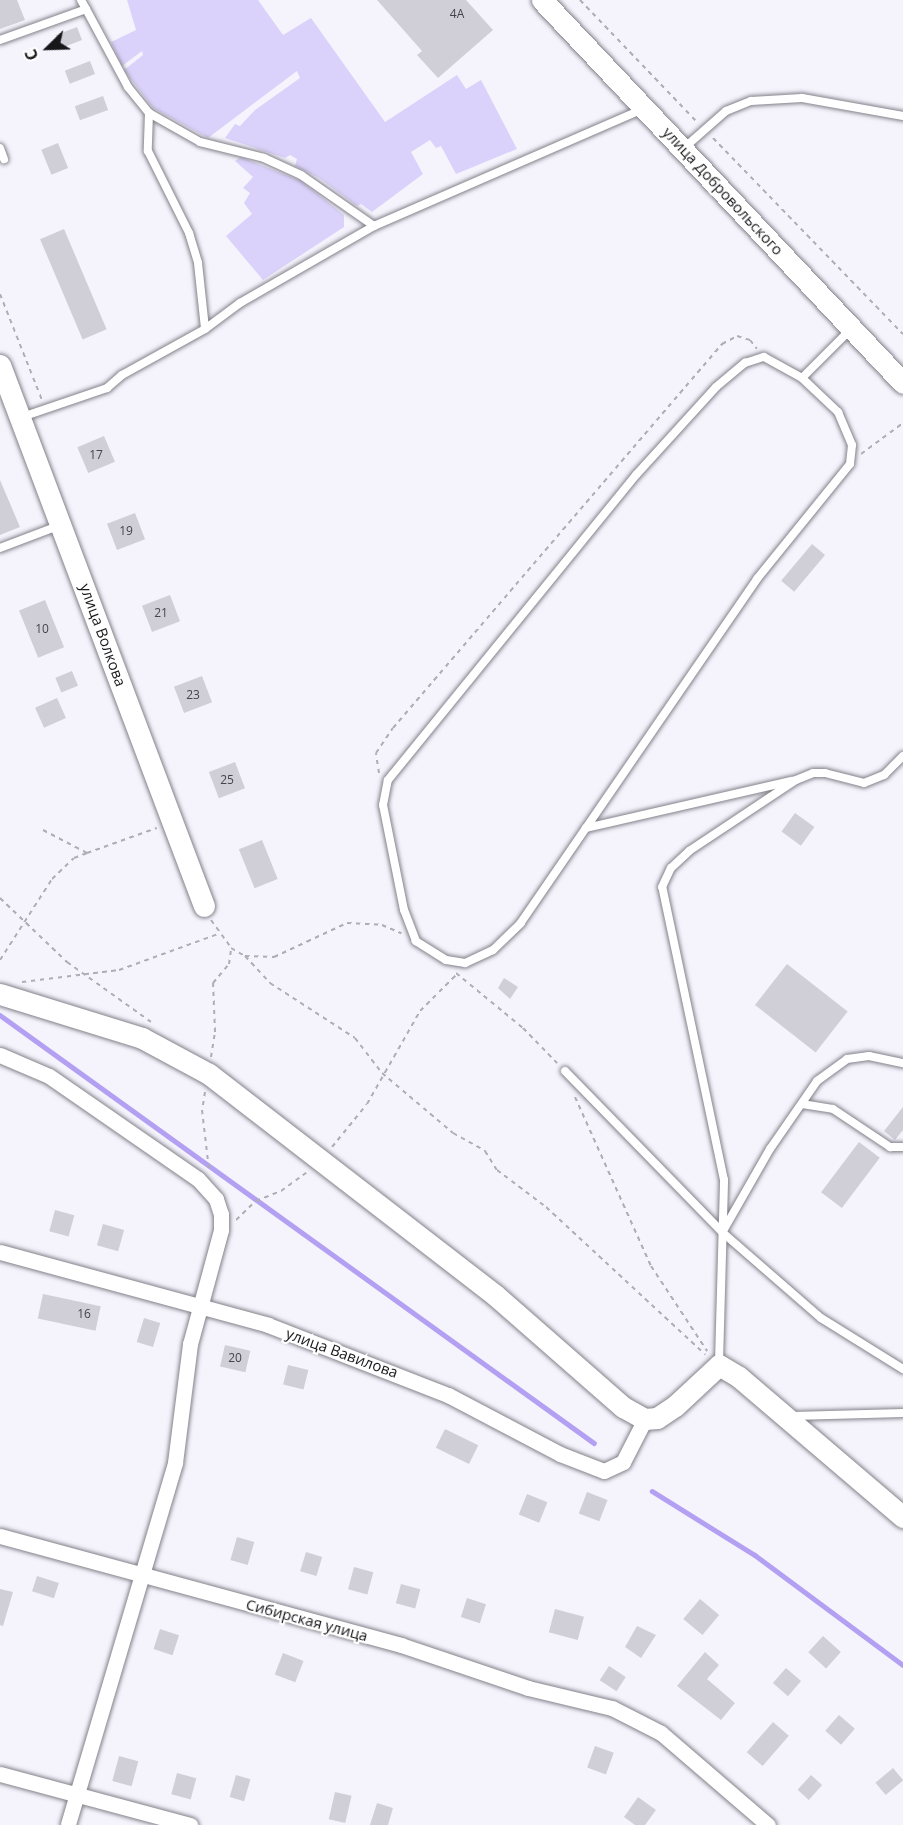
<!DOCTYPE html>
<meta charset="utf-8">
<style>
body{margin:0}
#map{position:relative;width:903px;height:1825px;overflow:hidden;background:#f5f4fd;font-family:"Open Sans",sans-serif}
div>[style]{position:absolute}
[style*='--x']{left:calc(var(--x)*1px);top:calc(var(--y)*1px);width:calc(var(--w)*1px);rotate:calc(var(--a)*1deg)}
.green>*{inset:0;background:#dad2fa}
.stream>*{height:4.5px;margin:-2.25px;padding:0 2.25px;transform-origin:2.25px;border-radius:2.25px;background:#b3a0f2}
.building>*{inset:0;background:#d0cfd8;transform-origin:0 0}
.path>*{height:2px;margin-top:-1px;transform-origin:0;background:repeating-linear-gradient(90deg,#aeadb4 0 4.5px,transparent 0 9px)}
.roads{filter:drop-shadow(0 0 2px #838189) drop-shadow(0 0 2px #838189)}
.lane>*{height:8px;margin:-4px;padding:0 4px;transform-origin:4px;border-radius:4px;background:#fff}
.street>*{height:15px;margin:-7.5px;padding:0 7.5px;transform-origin:7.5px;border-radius:7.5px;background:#fff}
.secondary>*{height:21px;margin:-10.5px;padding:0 10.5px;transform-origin:10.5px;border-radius:10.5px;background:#fff}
span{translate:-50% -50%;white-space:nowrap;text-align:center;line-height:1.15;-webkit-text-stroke:4.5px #fff;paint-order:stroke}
.number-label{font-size:12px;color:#454449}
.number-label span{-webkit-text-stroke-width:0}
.street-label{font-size:15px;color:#171619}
.north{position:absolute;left:18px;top:18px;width:60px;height:60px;-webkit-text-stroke:4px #fff;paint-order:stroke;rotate:247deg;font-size:16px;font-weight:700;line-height:24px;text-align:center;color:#171619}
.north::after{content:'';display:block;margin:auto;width:21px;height:27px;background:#171619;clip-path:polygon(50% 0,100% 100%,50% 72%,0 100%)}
</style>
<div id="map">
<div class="green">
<div style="clip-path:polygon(127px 0,258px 0,283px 35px,311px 18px,385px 122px,457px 75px,466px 89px,481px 80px,517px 149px,456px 174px,441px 146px,436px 148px,430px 140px,411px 152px,423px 174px,372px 212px,361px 204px,357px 206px,319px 178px,295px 166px,297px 159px,290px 155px,285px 158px,225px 138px,235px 124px,240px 126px,255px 110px,300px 78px,297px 71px,208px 138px,153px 108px,124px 70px,143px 55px,142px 51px,122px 66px,111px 42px,136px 30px)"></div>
<div style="clip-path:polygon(241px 157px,301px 181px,344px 215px,344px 227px,263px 280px,226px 236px,252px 214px,244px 203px,250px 193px,243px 188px,253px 177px,235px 161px)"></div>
</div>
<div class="stream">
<div style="--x:0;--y:1015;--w:732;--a:35.77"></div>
<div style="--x:652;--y:1491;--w:121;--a:31.9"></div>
<div style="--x:755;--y:1555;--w:184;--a:36.6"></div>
</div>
<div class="building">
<div style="clip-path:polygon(0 0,17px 0,25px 20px,0 29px)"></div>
<div style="clip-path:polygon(377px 0,466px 0,493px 30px,438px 78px,417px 55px,422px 51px)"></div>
<div style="left:77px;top:27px;width:14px;height:23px;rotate:69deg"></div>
<div style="left:90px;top:61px;width:14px;height:27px;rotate:69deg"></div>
<div style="left:103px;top:96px;width:15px;height:30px;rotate:70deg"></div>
<div style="left:58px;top:143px;width:27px;height:18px;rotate:68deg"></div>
<div style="left:64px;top:229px;width:109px;height:26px;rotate:67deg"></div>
<div style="left:104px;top:436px;width:28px;height:29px;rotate:67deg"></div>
<div style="clip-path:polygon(0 480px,20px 527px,0 535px)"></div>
<div style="left:135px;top:513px;width:28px;height:30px;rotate:69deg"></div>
<div style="left:812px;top:544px;width:17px;height:48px;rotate:40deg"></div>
<div style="left:170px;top:595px;width:28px;height:30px;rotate:69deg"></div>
<div style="left:45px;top:600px;width:51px;height:28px;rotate:68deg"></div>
<div style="left:72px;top:671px;width:16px;height:18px;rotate:68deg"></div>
<div style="left:202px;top:676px;width:28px;height:30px;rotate:69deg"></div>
<div style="left:57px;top:698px;width:22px;height:24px;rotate:66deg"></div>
<div style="left:235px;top:762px;width:28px;height:28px;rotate:69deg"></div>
<div style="left:795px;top:813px;width:24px;height:23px;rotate:36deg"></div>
<div style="left:262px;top:840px;width:42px;height:25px;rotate:68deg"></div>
<div style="left:787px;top:964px;width:77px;height:52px;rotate:38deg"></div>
<div style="clip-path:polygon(504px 978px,518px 987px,510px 999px,498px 988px)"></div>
<div style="clip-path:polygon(903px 1107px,903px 1130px,895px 1140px,884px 1131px)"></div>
<div style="left:859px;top:1142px;width:26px;height:63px;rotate:37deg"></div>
<div style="left:55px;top:1210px;width:20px;height:22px;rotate:15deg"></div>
<div style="left:103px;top:1224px;width:22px;height:22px;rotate:16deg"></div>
<div style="left:43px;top:1294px;width:59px;height:25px;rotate:12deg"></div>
<div style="left:144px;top:1318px;width:17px;height:25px;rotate:17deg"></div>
<div style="left:225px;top:1345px;width:26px;height:22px;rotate:13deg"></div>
<div style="left:288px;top:1365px;width:21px;height:20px;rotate:14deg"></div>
<div style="left:445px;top:1429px;width:37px;height:21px;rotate:26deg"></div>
<div style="left:587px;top:1492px;width:22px;height:23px;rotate:21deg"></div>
<div style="left:527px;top:1494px;width:22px;height:22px;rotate:22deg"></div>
<div style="left:237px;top:1537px;width:18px;height:24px;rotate:16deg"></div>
<div style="left:306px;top:1552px;width:17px;height:20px;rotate:17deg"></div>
<div style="left:354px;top:1567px;width:20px;height:23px;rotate:15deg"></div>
<div style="left:37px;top:1576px;width:23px;height:16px;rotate:18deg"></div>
<div style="left:401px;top:1584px;width:20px;height:20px;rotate:15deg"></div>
<div style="clip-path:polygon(0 1589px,13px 1592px,3px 1626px,0 1625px)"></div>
<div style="left:467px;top:1598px;width:20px;height:20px;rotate:18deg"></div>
<div style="left:700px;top:1599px;width:25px;height:26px;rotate:40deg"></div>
<div style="left:555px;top:1609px;width:30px;height:24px;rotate:15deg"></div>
<div style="clip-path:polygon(637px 1626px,656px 1635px,641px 1658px,625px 1647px)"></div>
<div style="left:160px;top:1629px;width:20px;height:21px;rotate:18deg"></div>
<div style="left:823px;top:1636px;width:24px;height:22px;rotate:42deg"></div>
<div style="clip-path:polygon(705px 1652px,719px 1665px,707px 1679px,735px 1703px,721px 1720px,677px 1686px)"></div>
<div style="left:283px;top:1653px;width:22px;height:23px;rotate:21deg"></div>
<div style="left:609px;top:1666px;width:20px;height:17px;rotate:33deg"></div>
<div style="left:786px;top:1668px;width:20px;height:20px;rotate:41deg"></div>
<div style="left:839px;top:1715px;width:21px;height:21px;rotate:41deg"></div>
<div style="left:773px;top:1722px;width:21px;height:40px;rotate:41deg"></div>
<div style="left:595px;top:1746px;width:20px;height:23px;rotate:20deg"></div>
<div style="left:119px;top:1756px;width:20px;height:26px;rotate:15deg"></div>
<div style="left:893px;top:1768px;width:16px;height:23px;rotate:50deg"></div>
<div style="left:177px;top:1773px;width:20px;height:22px;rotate:15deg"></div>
<div style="left:236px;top:1775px;width:15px;height:23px;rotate:16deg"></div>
<div style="left:811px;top:1775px;width:15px;height:20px;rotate:42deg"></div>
<div style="left:335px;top:1792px;width:17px;height:28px;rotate:13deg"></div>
<div style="clip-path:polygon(638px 1797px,656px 1810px,645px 1825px,635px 1825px,624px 1817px)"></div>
<div style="clip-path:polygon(377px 1803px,393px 1808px,388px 1825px,370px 1825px)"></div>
</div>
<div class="path">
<div style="--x:580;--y:0;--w:170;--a:46.2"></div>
<div style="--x:713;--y:138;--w:273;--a:45.9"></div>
<div style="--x:0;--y:294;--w:114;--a:68.4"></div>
<div style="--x:861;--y:454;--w:52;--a:-36.4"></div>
<div style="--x:379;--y:773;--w:20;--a:-99"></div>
<div style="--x:376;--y:753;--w:30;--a:-56"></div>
<div style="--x:393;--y:728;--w:506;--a:-49.41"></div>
<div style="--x:722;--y:344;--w:17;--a:-28"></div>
<div style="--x:737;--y:336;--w:14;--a:17"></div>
<div style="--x:750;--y:340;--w:11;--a:52"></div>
<div style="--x:43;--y:830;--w:50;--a:27.6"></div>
<div style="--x:87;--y:853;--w:74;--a:-19.7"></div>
<div style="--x:0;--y:898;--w:93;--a:43.7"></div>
<div style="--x:67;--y:962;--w:103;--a:35.5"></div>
<div style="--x:211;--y:920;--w:34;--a:54"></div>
<div style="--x:231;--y:948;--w:16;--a:30"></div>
<div style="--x:245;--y:956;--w:29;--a:2"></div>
<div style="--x:274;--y:957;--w:81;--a:-25"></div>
<div style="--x:347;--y:923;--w:35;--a:3"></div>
<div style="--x:382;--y:925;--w:21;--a:23"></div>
<div style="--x:245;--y:956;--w:37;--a:47"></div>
<div style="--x:270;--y:983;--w:101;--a:32.9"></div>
<div style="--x:355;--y:1038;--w:44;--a:52.4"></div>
<div style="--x:382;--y:1073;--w:93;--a:40.2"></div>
<div style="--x:453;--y:1133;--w:37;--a:29"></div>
<div style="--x:485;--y:1151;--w:22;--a:58"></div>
<div style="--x:497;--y:1170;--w:61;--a:37.1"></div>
<div style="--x:546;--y:1207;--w:217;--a:42.8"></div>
<div style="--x:0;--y:960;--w:96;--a:-57.3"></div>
<div style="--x:52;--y:879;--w:30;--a:-44"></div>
<div style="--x:74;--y:858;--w:14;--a:-21"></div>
<div style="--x:456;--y:973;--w:87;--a:39.4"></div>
<div style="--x:523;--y:1028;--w:49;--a:45.8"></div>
<div style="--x:22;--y:982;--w:98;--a:-7.1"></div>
<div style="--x:119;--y:970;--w:105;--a:-20"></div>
<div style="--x:211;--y:1057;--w:25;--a:-81"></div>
<div style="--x:215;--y:1032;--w:49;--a:-92.3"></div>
<div style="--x:213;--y:983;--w:25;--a:-50"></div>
<div style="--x:229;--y:964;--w:15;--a:-82"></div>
<div style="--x:205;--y:1092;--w:18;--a:99"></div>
<div style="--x:202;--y:1110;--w:60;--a:83.3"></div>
<div style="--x:575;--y:1097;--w:185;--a:65.8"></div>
<div style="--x:651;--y:1266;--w:102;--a:56.6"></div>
<div style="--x:332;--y:1147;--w:55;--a:-50.9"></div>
<div style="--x:367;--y:1104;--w:107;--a:-60.3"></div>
<div style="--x:420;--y:1011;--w:52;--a:-45"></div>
<div style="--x:236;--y:1220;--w:28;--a:-44"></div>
<div style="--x:256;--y:1201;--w:27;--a:-22"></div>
<div style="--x:281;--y:1191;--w:32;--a:-36"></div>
</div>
<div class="roads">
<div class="lane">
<div style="--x:81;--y:0;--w:10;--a:61"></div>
<div style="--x:0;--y:40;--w:91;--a:-19.8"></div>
<div style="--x:86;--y:9;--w:89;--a:61.7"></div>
<div style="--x:128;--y:87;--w:33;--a:51"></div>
<div style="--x:149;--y:113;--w:59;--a:29.6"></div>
<div style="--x:200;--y:142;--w:66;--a:14"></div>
<div style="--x:264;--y:158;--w:41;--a:24.7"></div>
<div style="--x:301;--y:175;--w:89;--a:34.9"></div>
<div style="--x:374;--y:226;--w:293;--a:-23.5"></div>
<div style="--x:149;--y:113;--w:38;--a:92"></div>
<div style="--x:148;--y:151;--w:92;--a:63.4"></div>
<div style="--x:189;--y:233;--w:31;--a:73"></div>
<div style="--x:198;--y:263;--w:66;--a:83.9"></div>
<div style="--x:0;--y:148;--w:12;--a:70"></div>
<div style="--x:684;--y:148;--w:56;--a:-41.4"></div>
<div style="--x:726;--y:111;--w:27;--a:-22"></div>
<div style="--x:751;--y:101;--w:51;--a:-3.4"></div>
<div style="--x:802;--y:98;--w:103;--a:10.1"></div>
<div style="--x:764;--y:357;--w:43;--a:28.9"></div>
<div style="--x:802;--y:378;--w:50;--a:43.4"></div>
<div style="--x:838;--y:412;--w:36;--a:67"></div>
<div style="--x:852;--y:445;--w:19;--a:96"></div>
<div style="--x:850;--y:464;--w:148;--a:129"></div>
<div style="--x:757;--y:579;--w:417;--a:124.5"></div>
<div style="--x:521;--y:923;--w:39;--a:136"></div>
<div style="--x:493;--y:950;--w:31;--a:155"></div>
<div style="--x:465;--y:963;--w:19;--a:-171"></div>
<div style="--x:446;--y:960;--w:36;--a:-148"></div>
<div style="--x:416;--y:941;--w:33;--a:-111"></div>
<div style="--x:404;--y:910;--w:107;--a:-101.3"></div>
<div style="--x:383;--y:805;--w:25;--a:-79"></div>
<div style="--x:388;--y:780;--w:393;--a:-50.9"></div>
<div style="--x:636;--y:475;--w:119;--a:-47.7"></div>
<div style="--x:716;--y:387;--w:38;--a:-40"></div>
<div style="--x:745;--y:363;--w:20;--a:-18"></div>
<div style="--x:802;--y:378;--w:68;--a:-45"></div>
<div style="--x:22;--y:417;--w:90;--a:-18.8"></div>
<div style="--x:107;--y:388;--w:20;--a:-41"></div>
<div style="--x:122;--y:375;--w:95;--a:-29"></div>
<div style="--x:205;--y:329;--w:44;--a:-36.6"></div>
<div style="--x:240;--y:303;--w:155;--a:-29.9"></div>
<div style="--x:0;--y:548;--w:62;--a:-20.8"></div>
<div style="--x:586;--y:828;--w:211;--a:-12.9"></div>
<div style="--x:565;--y:1071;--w:225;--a:45.7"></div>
<div style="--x:722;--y:1232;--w:131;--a:41"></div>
<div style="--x:821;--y:1318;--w:97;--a:31.9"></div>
<div style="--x:802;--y:1104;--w:31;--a:9"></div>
<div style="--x:833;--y:1109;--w:69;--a:33.7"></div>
<div style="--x:890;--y:1147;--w:13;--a:0"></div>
<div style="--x:723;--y:1231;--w:95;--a:-60.2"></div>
<div style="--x:770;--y:1149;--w:83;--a:-55.3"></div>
<div style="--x:817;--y:1081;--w:37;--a:-36"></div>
<div style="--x:847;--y:1059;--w:22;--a:-8"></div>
<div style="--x:869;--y:1056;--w:35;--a:12"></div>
<div style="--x:719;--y:1362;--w:182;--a:-88.4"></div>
<div style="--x:724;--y:1180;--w:299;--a:-101.9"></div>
<div style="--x:662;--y:887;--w:21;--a:-65"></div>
<div style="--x:671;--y:868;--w:25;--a:-43"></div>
<div style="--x:689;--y:851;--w:128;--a:-33.6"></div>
<div style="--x:796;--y:780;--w:18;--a:-22"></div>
<div style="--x:813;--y:773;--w:12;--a:0"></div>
<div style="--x:825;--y:773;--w:40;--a:14.4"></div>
<div style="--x:864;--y:783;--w:22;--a:-22"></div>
<div style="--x:884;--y:775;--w:27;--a:-45"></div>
<div style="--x:793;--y:1416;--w:110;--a:-1.6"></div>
</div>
<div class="street">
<div style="--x:0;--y:1055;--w:53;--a:23.2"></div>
<div style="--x:49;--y:1076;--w:181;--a:34.7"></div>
<div style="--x:198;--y:1179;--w:27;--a:48"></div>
<div style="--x:216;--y:1199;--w:16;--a:72"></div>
<div style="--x:221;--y:1214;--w:16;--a:90"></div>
<div style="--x:221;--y:1230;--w:118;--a:105.2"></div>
<div style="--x:190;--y:1344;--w:120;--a:97.2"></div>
<div style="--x:175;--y:1463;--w:377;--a:106.5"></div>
<div style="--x:0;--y:1252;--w:278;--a:15.2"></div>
<div style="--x:268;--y:1325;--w:193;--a:21.3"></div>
<div style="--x:448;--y:1395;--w:127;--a:27.8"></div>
<div style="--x:560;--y:1454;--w:47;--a:21.1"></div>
<div style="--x:604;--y:1471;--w:21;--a:-25"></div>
<div style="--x:623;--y:1462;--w:48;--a:-62.9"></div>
<div style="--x:0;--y:1536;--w:416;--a:15.2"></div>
<div style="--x:401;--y:1645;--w:134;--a:18.7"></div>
<div style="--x:528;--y:1688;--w:86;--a:13.4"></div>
<div style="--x:612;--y:1708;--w:55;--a:27"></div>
<div style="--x:661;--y:1733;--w:141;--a:40.7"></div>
<div style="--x:0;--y:1774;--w:197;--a:15"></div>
</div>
<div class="secondary">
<div style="--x:542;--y:0;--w:526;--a:46.69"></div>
<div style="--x:0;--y:365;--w:578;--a:69.34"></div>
<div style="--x:0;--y:994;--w:149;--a:17.2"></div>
<div style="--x:142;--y:1038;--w:76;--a:28.2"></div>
<div style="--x:209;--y:1074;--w:361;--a:37.7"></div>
<div style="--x:495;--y:1295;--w:170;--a:41.2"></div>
<div style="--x:623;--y:1407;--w:25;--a:29"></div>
<div style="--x:645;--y:1419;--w:12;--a:-5"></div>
<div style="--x:657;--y:1418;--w:22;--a:-34"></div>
<div style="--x:675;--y:1406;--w:60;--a:-43"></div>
<div style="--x:719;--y:1365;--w:23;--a:31"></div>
<div style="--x:739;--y:1377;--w:216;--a:40.5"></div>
</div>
</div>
<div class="number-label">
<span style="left:457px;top:14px">4А</span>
<span style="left:96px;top:455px">17</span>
<span style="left:126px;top:531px">19</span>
<span style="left:161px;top:613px">21</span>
<span style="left:42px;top:629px">10</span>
<span style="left:193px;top:695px">23</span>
<span style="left:227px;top:780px">25</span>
<span style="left:84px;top:1314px">16</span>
<span style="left:235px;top:1358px">20</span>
</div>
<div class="street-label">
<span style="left:723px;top:191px;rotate:47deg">улица Добровольского</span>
<span style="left:103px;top:635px;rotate:70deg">улица Волкова</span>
<span style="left:342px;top:1353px;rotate:20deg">улица Вавилова</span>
<span style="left:307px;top:1620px;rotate:15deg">Сибирская улица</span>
</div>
<div class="north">С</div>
</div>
